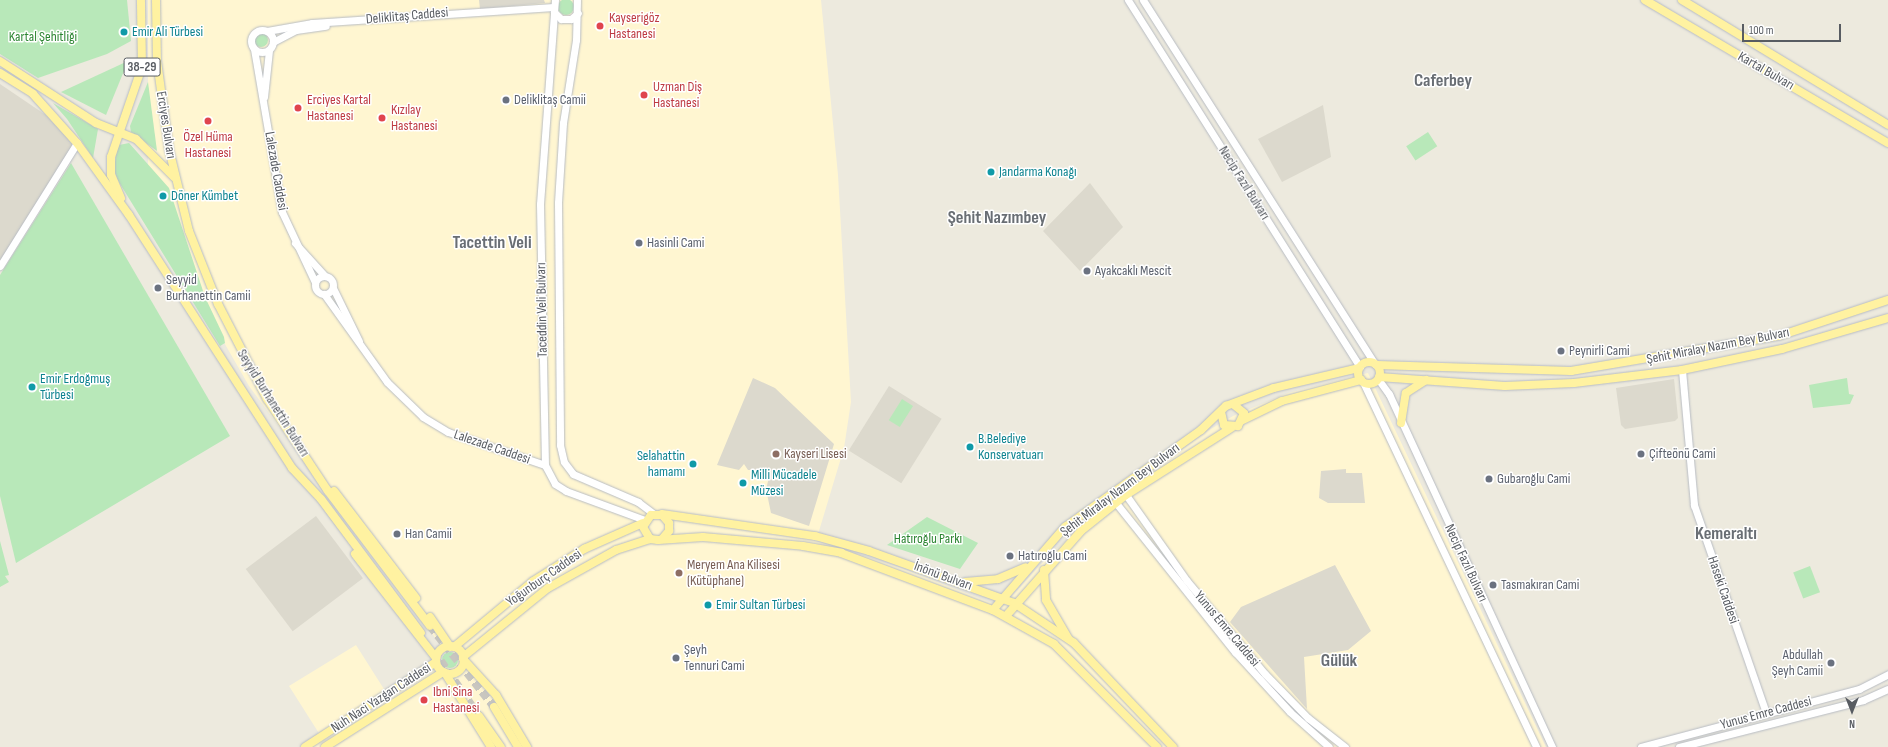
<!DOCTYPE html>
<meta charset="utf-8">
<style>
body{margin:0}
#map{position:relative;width:1888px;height:747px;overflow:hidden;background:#edeade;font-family:"Sofia Sans Condensed",sans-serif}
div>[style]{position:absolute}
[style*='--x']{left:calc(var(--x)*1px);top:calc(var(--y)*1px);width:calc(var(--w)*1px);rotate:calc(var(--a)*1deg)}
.commercial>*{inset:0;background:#fff6d1}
.education>*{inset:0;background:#dcd9cd;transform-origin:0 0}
.green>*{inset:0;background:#b8e8b9;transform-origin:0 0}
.round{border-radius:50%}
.primary-tunnel>*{height:8px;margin-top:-4px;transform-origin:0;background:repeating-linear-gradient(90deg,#c8c6bf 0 8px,transparent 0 12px)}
.roads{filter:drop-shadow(0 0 1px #b8bcc3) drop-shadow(0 0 1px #b8bcc3)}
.secondary>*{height:7px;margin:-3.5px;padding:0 3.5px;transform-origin:3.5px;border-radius:3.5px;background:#fff}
.secondary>.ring{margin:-3.5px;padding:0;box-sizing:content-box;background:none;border:7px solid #fff;border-radius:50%}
.primary>*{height:8px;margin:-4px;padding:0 4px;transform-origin:4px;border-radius:4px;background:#fff2a1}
.primary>.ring{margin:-4px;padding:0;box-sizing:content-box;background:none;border:8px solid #fff2a1;border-radius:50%}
.dots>*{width:11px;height:11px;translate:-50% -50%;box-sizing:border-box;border:2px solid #fff;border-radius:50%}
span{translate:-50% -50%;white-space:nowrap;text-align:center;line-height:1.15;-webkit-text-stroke:3px #fff;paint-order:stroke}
.shield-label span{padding:1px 3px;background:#fff;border:1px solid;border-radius:3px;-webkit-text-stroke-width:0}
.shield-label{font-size:13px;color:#585c62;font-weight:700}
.street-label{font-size:14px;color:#585c62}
.health-label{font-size:14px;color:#be3a42}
.left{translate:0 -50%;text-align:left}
.culture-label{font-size:14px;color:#0d838f}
.right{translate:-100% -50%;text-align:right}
.park-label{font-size:14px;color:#2c8532}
.worship-label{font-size:14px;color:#5b616d}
.education-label{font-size:14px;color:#785e54}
.district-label{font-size:18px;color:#696e74;font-weight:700}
.north{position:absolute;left:1832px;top:691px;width:40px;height:40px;-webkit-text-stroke:3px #fff;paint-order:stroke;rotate:180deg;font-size:11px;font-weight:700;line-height:16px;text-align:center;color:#585c62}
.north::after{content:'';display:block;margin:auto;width:14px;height:18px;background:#585c62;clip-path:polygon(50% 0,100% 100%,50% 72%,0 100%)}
.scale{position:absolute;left:1742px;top:24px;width:99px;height:18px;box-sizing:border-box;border:2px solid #585c62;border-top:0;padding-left:5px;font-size:12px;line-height:14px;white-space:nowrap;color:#585c62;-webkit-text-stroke:3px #fff;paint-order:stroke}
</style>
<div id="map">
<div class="commercial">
<div style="clip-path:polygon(148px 0,821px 0,838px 175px,851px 402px,844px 448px,816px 541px,901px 568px,1002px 607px,1039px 566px,1097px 511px,1209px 430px,1233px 416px,1288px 393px,1368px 373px,1546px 747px,309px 747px,322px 738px,289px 686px,356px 645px,389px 697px,451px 659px,249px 386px,222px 339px,148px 187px)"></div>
</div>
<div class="education">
<div style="clip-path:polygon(479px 0,544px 0,545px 3px,480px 9px)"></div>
<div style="clip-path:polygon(0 84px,68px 130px,74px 146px,0 261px)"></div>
<div style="clip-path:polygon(1323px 105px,1331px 157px,1282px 182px,1258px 139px)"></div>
<div style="clip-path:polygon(1090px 183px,1123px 227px,1080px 271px,1043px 231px)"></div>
<div style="clip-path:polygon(753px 378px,775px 388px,834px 444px,809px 526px,771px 513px,766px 489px,771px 470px,748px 470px,744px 464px,739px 470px,717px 465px)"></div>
<div style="clip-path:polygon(1674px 379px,1678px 418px,1675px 421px,1625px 429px,1621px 425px,1616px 388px)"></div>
<div style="left:889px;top:386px;width:62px;height:76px;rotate:32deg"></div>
<div style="clip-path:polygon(1346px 469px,1346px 473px,1362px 473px,1365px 503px,1328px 503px,1319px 498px,1321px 471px)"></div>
<div style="left:316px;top:516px;width:78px;height:88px;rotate:53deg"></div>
<div style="clip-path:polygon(1335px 565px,1371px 631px,1348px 650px,1304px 657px,1307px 709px,1230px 622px,1241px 607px)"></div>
</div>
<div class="green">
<div class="round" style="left:558px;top:-1px;width:16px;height:16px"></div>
<div style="clip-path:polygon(0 0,127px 0,131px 41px,107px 54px,38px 78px,0 54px)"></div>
<div class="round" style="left:254px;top:33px;width:14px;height:14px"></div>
<div style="clip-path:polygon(128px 61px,106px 115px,61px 92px)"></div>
<div style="clip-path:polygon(148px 82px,157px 151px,131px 132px,130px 126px)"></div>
<div style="clip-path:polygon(53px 103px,98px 129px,93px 158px,67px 119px)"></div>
<div style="left:1428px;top:132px;width:17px;height:26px;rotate:57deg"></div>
<div style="clip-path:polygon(129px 143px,169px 188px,205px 297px,224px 337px,225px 343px,220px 346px,117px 179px,114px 168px,117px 150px,119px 145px)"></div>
<div style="clip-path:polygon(71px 163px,230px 436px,16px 563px,0 496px,0 275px)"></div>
<div style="clip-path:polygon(1847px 378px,1849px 394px,1854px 395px,1850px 404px,1813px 408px,1809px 385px)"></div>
<div style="left:902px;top:399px;width:13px;height:25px;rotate:32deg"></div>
<div style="clip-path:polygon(927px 517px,978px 543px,960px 569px,887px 545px)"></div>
<div style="clip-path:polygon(0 541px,9px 575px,5px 576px,9px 582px,0 587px)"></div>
<div style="left:1810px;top:566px;width:28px;height:18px;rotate:69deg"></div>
<div class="round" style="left:442px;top:652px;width:16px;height:16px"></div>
</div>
<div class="primary-tunnel">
<div style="--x:430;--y:626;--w:103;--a:51.7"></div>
<div style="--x:434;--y:651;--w:79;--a:55.3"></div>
</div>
<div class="roads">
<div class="secondary">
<div style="--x:555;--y:0;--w:12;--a:95"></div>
<div style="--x:554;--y:12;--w:10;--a:45"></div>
<div style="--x:561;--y:19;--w:10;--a:0"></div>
<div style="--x:571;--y:19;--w:9;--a:-41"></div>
<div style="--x:577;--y:0;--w:40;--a:91.4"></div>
<div style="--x:576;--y:40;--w:84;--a:98.9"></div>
<div style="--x:563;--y:123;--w:80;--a:93.6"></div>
<div style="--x:558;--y:203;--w:242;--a:89.5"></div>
<div style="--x:560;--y:445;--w:17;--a:77"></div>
<div style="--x:564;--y:462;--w:15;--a:53"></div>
<div style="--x:573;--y:474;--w:71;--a:23.3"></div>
<div style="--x:638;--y:502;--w:20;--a:37"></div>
<div style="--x:1128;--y:0;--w:434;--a:57.7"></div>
<div style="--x:1143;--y:0;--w:432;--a:57.5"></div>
<div class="ring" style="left:251px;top:30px;width:15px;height:15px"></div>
<div style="--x:267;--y:31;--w:46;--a:-10.1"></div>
<div style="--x:312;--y:23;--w:242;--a:-3.8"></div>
<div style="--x:273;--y:42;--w:26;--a:-28"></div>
<div style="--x:296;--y:30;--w:30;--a:-8"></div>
<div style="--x:254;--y:49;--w:165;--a:80.3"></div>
<div style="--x:282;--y:212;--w:77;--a:64.8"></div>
<div style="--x:264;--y:97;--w:47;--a:-83.9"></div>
<div style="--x:295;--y:243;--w:43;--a:47.8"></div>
<div style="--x:0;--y:266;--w:145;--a:-58"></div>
<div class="ring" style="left:315px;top:276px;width:11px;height:11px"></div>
<div style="--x:333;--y:288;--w:59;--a:63.9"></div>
<div style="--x:324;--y:294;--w:108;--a:54.4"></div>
<div style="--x:387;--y:382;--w:50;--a:44.2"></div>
<div style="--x:423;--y:417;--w:29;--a:31"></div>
<div style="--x:448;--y:432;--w:102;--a:18.8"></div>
<div style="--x:545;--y:465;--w:21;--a:62"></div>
<div style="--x:555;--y:484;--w:13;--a:32"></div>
<div style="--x:566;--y:491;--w:84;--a:20.2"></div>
<div style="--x:1682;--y:370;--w:136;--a:84.9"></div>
<div style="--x:1694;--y:505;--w:220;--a:70.9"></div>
<div style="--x:1378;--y:379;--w:19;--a:54"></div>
<div style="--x:1389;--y:394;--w:389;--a:65.2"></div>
<div style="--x:1363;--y:382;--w:404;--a:64.6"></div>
<div style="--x:545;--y:465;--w:261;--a:-91.1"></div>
<div style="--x:540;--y:204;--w:193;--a:-85.8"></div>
<div style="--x:1126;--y:495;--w:105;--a:54.7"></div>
<div style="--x:1187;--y:581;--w:121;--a:50"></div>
<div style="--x:1265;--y:674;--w:62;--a:45.7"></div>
<div style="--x:1308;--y:718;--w:47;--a:38.1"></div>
<div style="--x:1116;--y:503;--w:191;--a:51.4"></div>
<div style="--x:1235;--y:652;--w:81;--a:47.5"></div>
<div style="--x:1290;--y:712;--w:52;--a:41.9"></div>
<div style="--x:1641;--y:747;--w:226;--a:-14.9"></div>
<div style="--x:1859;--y:689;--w:33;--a:-27"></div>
<div style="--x:1679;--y:747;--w:190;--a:-14.3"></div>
<div style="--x:1863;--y:700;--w:27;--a:-24"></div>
</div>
<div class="primary">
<div style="--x:156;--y:0;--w:61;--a:89.1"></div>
<div style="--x:157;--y:61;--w:89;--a:82.2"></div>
<div style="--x:169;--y:149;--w:84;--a:76.3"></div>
<div style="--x:189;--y:231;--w:79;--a:68.3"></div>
<div style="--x:218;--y:304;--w:107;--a:62.7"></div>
<div style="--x:267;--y:399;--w:110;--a:56.5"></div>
<div style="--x:328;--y:491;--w:169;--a:52.9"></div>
<div style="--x:1645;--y:0;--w:282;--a:30.5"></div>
<div style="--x:1682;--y:0;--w:241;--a:31.2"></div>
<div style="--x:0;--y:61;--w:114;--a:32.9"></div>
<div style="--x:96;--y:123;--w:43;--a:21.8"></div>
<div style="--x:136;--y:139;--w:54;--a:45"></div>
<div style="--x:0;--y:73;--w:39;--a:32"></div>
<div style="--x:33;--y:94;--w:66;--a:48.1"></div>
<div style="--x:77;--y:143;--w:89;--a:54.2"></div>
<div style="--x:129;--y:215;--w:301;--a:57.2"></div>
<div style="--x:292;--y:468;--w:42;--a:46.9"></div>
<div style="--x:321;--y:499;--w:167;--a:53.3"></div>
<div style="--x:121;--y:198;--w:25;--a:-113"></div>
<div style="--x:111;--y:175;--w:18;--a:-90"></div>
<div style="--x:111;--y:157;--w:95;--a:-71"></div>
<div style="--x:142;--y:67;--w:67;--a:-90.9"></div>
<div class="ring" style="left:1358px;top:362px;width:14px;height:14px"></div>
<div style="--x:1377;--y:365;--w:194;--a:1.8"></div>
<div style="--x:1571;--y:371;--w:211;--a:-9.6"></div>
<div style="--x:1779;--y:336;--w:115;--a:-18.3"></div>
<div style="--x:1379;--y:377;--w:126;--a:4.1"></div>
<div style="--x:1505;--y:386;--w:69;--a:-2.5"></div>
<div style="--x:1574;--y:383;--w:109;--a:-6.9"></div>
<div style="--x:1682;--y:370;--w:102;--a:-11.9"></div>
<div style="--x:1782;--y:349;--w:110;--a:-16.3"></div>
<div style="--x:1221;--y:412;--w:13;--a:77"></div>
<div style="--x:1224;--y:425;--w:14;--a:4"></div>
<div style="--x:1238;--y:426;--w:14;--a:-65"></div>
<div style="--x:1244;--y:413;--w:14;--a:-141"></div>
<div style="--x:1243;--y:420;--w:43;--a:-26"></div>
<div style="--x:1282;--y:401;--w:82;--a:-14.9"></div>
<div style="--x:1401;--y:423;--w:30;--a:-81"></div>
<div style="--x:1406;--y:393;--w:24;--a:-33"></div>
<div style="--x:334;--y:491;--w:135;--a:52.5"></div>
<div style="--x:662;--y:514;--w:155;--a:8.2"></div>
<div style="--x:815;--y:536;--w:56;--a:15.5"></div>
<div style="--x:869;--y:551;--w:154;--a:19.7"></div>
<div style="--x:1014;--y:603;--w:72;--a:33.7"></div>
<div style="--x:1074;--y:643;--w:144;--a:46.4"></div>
<div style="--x:662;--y:539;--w:11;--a:-49"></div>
<div style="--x:669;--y:531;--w:8;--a:-90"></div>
<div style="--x:669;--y:523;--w:11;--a:-131"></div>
<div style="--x:662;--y:515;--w:11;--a:180"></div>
<div style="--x:651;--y:515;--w:14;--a:124"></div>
<div style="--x:643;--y:527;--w:14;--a:60"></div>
<div style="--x:650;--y:539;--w:8;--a:7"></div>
<div style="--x:658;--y:540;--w:45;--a:-3.8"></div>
<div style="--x:703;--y:537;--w:100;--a:5.1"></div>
<div style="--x:803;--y:546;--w:39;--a:10"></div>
<div style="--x:841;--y:553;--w:162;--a:20.6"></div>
<div style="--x:993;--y:610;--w:70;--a:29.1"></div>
<div style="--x:1054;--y:644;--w:146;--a:45"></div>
<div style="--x:355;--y:554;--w:132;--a:52.1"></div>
<div style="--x:1044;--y:570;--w:30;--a:86"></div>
<div style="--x:1046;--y:600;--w:44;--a:59.9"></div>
<div style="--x:965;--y:582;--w:33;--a:-5"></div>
<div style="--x:998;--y:579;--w:30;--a:-23"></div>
<div style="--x:993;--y:610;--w:110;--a:-49.1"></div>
<div style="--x:1065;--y:527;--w:167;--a:-35.5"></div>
<div style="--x:1201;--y:430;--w:35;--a:-44"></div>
<div style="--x:1226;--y:406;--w:51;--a:-20.6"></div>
<div style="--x:1274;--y:388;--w:87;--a:-13.2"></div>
<div style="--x:1006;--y:616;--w:113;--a:-48.6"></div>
<div style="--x:1081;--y:531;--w:58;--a:-38.7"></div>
<div style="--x:1126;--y:495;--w:125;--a:-32.5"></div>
<div style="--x:430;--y:617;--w:36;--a:56"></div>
<div class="ring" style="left:436px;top:646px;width:20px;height:20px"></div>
<div style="--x:454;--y:647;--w:102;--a:-39.8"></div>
<div style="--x:532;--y:582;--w:62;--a:-32.4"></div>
<div style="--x:584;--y:549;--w:64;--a:-23.8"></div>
<div style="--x:463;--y:657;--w:109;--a:-39.1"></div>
<div style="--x:548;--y:588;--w:78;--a:-29.2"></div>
<div style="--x:616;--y:550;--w:36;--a:-18"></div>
<div style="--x:463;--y:659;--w:49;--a:47.5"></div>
<div style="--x:496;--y:695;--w:61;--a:59.2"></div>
<div style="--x:445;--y:673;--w:87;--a:58.1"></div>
<div style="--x:494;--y:707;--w:47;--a:59"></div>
<div style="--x:479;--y:716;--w:38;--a:55"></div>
<div style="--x:305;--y:747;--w:156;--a:-33"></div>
<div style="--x:325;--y:747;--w:140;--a:-32.4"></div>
</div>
</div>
<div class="dots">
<div style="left:600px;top:26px;background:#e0444e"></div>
<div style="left:124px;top:32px;background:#0f9aa8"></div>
<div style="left:644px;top:95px;background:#e0444e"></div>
<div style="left:506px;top:100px;background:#6b7280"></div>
<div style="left:298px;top:108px;background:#e0444e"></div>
<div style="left:382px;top:118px;background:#e0444e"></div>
<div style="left:208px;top:121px;background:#e0444e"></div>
<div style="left:991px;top:172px;background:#0f9aa8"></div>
<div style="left:163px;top:196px;background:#0f9aa8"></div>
<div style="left:639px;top:243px;background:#6b7280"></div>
<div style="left:1087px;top:271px;background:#6b7280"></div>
<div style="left:158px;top:288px;background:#6b7280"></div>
<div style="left:1561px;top:351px;background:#6b7280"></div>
<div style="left:32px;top:387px;background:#0f9aa8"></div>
<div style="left:970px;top:447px;background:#0f9aa8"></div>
<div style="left:776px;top:454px;background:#8d6e63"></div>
<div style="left:1641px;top:454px;background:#6b7280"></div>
<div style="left:693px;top:464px;background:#0f9aa8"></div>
<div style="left:1489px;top:479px;background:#6b7280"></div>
<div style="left:743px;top:483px;background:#0f9aa8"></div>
<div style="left:397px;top:534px;background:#6b7280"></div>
<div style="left:1010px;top:556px;background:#6b7280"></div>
<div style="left:679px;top:573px;background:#8d6e63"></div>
<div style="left:1493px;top:585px;background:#6b7280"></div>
<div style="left:708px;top:605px;background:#0f9aa8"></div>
<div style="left:676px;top:658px;background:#6b7280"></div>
<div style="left:1831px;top:663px;background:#6b7280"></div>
<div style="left:424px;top:700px;background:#e0444e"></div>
</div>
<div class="shield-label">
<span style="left:142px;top:67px">38-29</span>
</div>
<div class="street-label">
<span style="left:407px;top:16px;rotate:-5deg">Deliklitaş Caddesi</span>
<span style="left:1766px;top:71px;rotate:30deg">Kartal Bulvarı</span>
<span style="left:166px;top:125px;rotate:81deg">Erciyes Bulvarı</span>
<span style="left:276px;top:171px;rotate:80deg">Lalezade Caddesi</span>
<span style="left:1244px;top:183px;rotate:58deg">Necip Fazıl Bulvarı</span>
<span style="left:542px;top:310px;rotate:-91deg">Taceddin Veli Bulvarı</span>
<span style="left:1718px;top:346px;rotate:-11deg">Şehit Miralay Nazım Bey Bulvarı</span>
<span style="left:273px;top:403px;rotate:58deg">Seyyid Burhanettin Bulvarı</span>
<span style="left:492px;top:447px;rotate:19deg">Lalezade Caddesi</span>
<span style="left:1120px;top:490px;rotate:-37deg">Şehit Miralay Nazım Bey Bulvarı</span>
<span style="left:1466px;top:563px;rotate:65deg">Necip Fazıl Bulvarı</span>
<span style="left:943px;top:576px;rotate:20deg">İnönü Bulvarı</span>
<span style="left:544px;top:578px;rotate:-35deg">Yoğunburç Caddesi</span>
<span style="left:1723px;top:590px;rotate:71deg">Haseki Caddesi</span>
<span style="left:1227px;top:629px;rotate:50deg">Yunus Emre Caddesi</span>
<span style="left:381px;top:698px;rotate:-33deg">Nuh Naci Yazgan Caddesi</span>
<span style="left:1766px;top:713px;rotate:-15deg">Yunus Emre Caddesi</span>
</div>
<div class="health-label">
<span class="left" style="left:609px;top:26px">Kayserigöz<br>Hastanesi</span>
<span class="left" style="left:653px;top:95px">Uzman Diş<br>Hastanesi</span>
<span class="left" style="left:307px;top:108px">Erciyes Kartal<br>Hastanesi</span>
<span class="left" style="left:391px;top:118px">Kızılay<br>Hastanesi</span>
<span style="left:208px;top:145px">Özel Hüma<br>Hastanesi</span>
<span class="left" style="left:433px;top:700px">Ibni Sina<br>Hastanesi</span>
</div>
<div class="culture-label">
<span class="left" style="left:132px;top:32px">Emir Ali Türbesi</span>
<span class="left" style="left:999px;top:172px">Jandarma Konağı</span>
<span class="left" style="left:171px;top:196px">Döner Kümbet</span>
<span class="left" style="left:40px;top:387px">Emir Erdoğmuş<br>Türbesi</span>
<span class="left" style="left:978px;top:447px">B.Belediye<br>Konservatuarı</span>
<span class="right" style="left:685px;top:464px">Selahattin<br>hamamı</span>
<span class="left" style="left:751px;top:483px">Milli Mücadele<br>Müzesi</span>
<span class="left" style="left:716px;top:605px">Emir Sultan Türbesi</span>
</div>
<div class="park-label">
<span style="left:43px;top:37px">Kartal Şehitliği</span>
<span style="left:928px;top:539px">Hatıroğlu Parkı</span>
</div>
<div class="worship-label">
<span class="left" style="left:514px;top:100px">Deliklitaş Camii</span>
<span class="left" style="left:647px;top:243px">Hasinli Cami</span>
<span class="left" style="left:1095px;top:271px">Ayakcaklı Mescit</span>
<span class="left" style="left:166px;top:288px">Seyyid<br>Burhanettin Camii</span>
<span class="left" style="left:1569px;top:351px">Peynirli Cami</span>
<span class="left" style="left:1649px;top:454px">Çifteönü Cami</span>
<span class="left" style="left:1497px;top:479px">Gubaroğlu Cami</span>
<span class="left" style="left:405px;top:534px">Han Camii</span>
<span class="left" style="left:1018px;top:556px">Hatıroğlu Cami</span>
<span class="left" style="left:1501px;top:585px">Tasmakıran Cami</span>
<span class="left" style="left:684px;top:658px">Şeyh<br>Tennuri Cami</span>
<span class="right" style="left:1823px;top:663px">Abdullah<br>Şeyh Camii</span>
</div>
<div class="education-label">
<span class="left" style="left:784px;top:454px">Kayseri Lisesi</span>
<span class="left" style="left:687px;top:573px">Meryem Ana Kilisesi<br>(Kütüphane)</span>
</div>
<div class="district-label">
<span style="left:1443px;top:81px">Caferbey</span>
<span style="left:997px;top:218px">Şehit Nazımbey</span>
<span style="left:492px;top:243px">Tacettin Veli</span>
<span style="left:1726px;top:534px">Kemeraltı</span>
<span style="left:1339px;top:661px">Gülük</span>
</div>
<div class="north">N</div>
<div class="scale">100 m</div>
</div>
